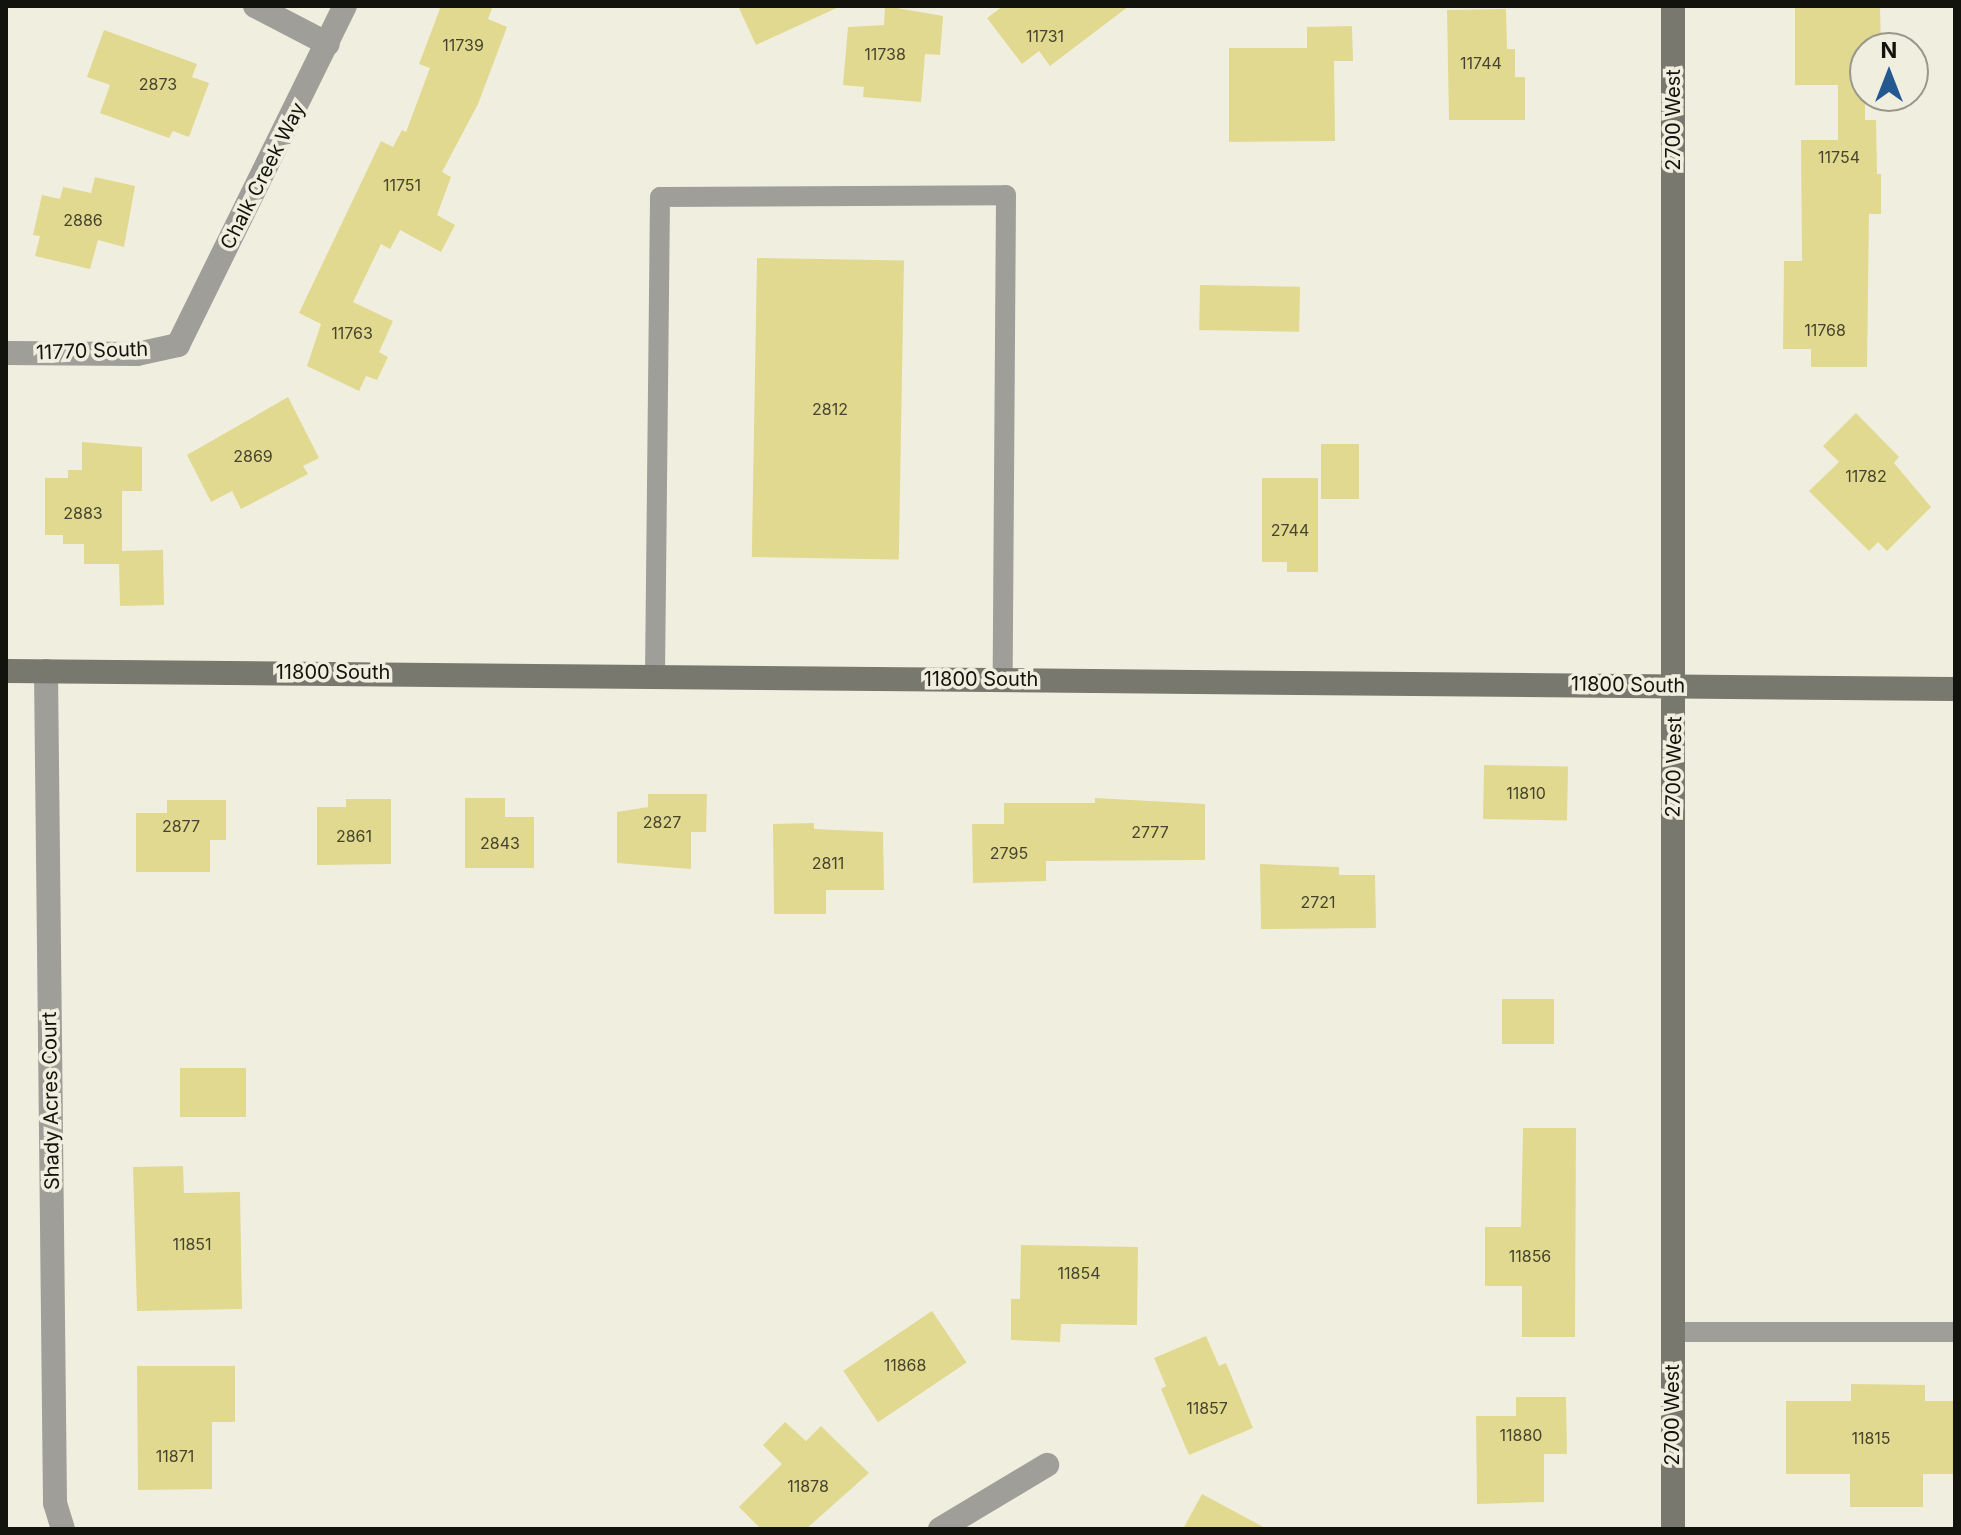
<!DOCTYPE html>
<style>
body{margin:0}
#map{position:relative;width:1961px;height:1535px;overflow:hidden;background:#f0efdf;font-family:Inter,sans-serif}
div>[style]{position:absolute}
[style*='--x']{left:calc(var(--x)*1px);top:calc(var(--y)*1px);width:calc(var(--w)*1px);rotate:calc(var(--a)*1deg)}
.building>*{inset:0;background:#e1d98f;transform-origin:0 0}
.lane>*{height:20px;margin:-10px;padding:0 10px;transform-origin:10px;border-radius:10px;background:#9f9e98}
.street>*{height:24px;margin:-12px;padding:0 12px;transform-origin:12px;border-radius:12px;background:#9f9e98}
.secondary>*{height:24px;margin:-12px;padding:0 12px;transform-origin:12px;border-radius:12px;background:#79786f}
span{translate:-50% -50%;white-space:nowrap;text-align:center;line-height:1.15;-webkit-text-stroke:7px #f0efdf;paint-order:stroke}
.number-label{font-size:16px;color:#46442e}
.number-label span{-webkit-text-stroke-width:0}
.street-label{font-size:20px;color:#13130d}
.frame{position:absolute;inset:0;border:8px solid #13130d;pointer-events:none}
.north{position:absolute;left:1849px;top:32px;width:80px;height:80px;box-sizing:border-box;background:#f0efdf;border:2px solid #98978b;border-radius:50%;rotate:0deg;font-size:22px;font-weight:700;line-height:32px;text-align:center;color:#13130d}
.north::after{content:'';display:block;margin:auto;width:28px;height:36px;background:#245891;clip-path:polygon(50% 0,100% 100%,50% 72%,0 100%)}
</style>
<div id="map">
<div class="building">
<div style="clip-path:polygon(441px 6px,493px 6px,488px 19px,507px 27px,478px 104px,442px 172px,451px 177px,437px 215px,455px 225px,441px 252px,400px 230px,390px 249px,381px 244px,353px 302px,393px 321px,379px 352px,388px 357px,377px 380px,366px 376px,359px 391px,307px 366px,321px 324px,299px 313px,381px 141px,393px 147px,402px 130px,406px 132px,430px 68px,419px 64px)"></div>
<div style="clip-path:polygon(738px 6px,841px 6px,756px 45px)"></div>
<div style="clip-path:polygon(885px 6px,943px 16px,940px 55px,925px 54px,921px 102px,863px 97px,864px 87px,843px 85px,848px 27px,884px 25px)"></div>
<div style="clip-path:polygon(1003px 6px,1129px 6px,1050px 66px,1039px 51px,1022px 64px,987px 18px)"></div>
<div style="clip-path:polygon(1795px 6px,1880px 6px,1881px 48px,1865px 48px,1865px 120px,1876px 120px,1877px 174px,1881px 174px,1881px 214px,1869px 214px,1867px 367px,1811px 367px,1811px 349px,1783px 349px,1784px 261px,1802px 261px,1801px 140px,1838px 140px,1838px 85px,1795px 85px)"></div>
<div style="clip-path:polygon(1506px 9px,1507px 49px,1515px 49px,1515px 77px,1525px 77px,1525px 120px,1449px 120px,1447px 10px)"></div>
<div style="clip-path:polygon(1352px 26px,1353px 61px,1334px 61px,1335px 141px,1229px 142px,1229px 48px,1307px 48px,1307px 27px)"></div>
<div style="clip-path:polygon(104px 30px,197px 64px,192px 77px,209px 83px,189px 137px,173px 131px,169px 138px,100px 113px,110px 85px,87px 77px)"></div>
<div style="clip-path:polygon(95px 177px,135px 186px,124px 247px,98px 240px,90px 269px,35px 256px,40px 236px,33px 235px,42px 195px,60px 199px,63px 187px,91px 193px)"></div>
<div style="left:757px;top:258px;width:147px;height:299px;rotate:1deg"></div>
<div style="left:1200px;top:285px;width:100px;height:45px;rotate:1deg"></div>
<div style="clip-path:polygon(288px 397px,319px 458px,303px 466px,308px 474px,241px 509px,232px 491px,211px 502px,187px 455px)"></div>
<div style="clip-path:polygon(1856px 413px,1899px 457px,1894px 463px,1931px 507px,1887px 551px,1878px 542px,1869px 551px,1809px 491px,1839px 462px,1823px 446px)"></div>
<div style="clip-path:polygon(82px 442px,142px 447px,142px 491px,122px 491px,122px 551px,163px 550px,164px 605px,120px 606px,119px 564px,84px 564px,84px 544px,63px 544px,63px 535px,45px 535px,45px 478px,68px 478px,68px 470px,82px 470px)"></div>
<div style="left:1321px;top:444px;width:38px;height:55px"></div>
<div style="clip-path:polygon(1262px 478px,1318px 478px,1318px 572px,1287px 572px,1287px 562px,1262px 562px)"></div>
<div style="left:1484px;top:765px;width:84px;height:54px;rotate:1deg"></div>
<div style="clip-path:polygon(648px 794px,707px 794px,706px 832px,691px 832px,691px 869px,617px 863px,617px 812px,648px 807px)"></div>
<div style="clip-path:polygon(465px 798px,505px 798px,505px 817px,534px 817px,534px 868px,465px 868px)"></div>
<div style="clip-path:polygon(1095px 798px,1205px 804px,1205px 860px,1046px 861px,1046px 881px,973px 883px,972px 824px,1004px 824px,1004px 803px,1095px 803px)"></div>
<div style="clip-path:polygon(346px 799px,391px 799px,391px 864px,317px 865px,317px 807px,346px 807px)"></div>
<div style="clip-path:polygon(167px 800px,226px 800px,226px 840px,210px 840px,210px 872px,136px 872px,136px 813px,167px 813px)"></div>
<div style="clip-path:polygon(814px 823px,814px 829px,883px 832px,884px 890px,826px 890px,826px 914px,774px 914px,773px 824px)"></div>
<div style="clip-path:polygon(1260px 864px,1339px 867px,1339px 875px,1375px 875px,1376px 928px,1261px 929px)"></div>
<div style="left:1502px;top:999px;width:52px;height:45px"></div>
<div style="left:180px;top:1068px;width:66px;height:49px"></div>
<div style="clip-path:polygon(1523px 1128px,1576px 1128px,1575px 1337px,1522px 1337px,1522px 1286px,1485px 1286px,1485px 1227px,1521px 1227px)"></div>
<div style="clip-path:polygon(183px 1166px,184px 1193px,240px 1192px,242px 1309px,137px 1311px,133px 1167px)"></div>
<div style="clip-path:polygon(1021px 1245px,1138px 1247px,1137px 1325px,1061px 1324px,1060px 1342px,1011px 1340px,1011px 1299px,1020px 1299px)"></div>
<div style="left:932px;top:1311px;width:62px;height:107px;rotate:56deg"></div>
<div style="clip-path:polygon(1206px 1336px,1219px 1366px,1226px 1363px,1253px 1428px,1189px 1455px,1161px 1389px,1166px 1386px,1154px 1358px)"></div>
<div style="clip-path:polygon(137px 1366px,235px 1366px,235px 1422px,212px 1422px,212px 1489px,138px 1490px)"></div>
<div style="clip-path:polygon(1851px 1384px,1925px 1385px,1925px 1401px,1955px 1401px,1955px 1474px,1923px 1474px,1923px 1507px,1850px 1507px,1850px 1474px,1786px 1474px,1786px 1401px,1851px 1401px)"></div>
<div style="clip-path:polygon(1516px 1397px,1566px 1397px,1567px 1454px,1544px 1454px,1544px 1502px,1477px 1504px,1476px 1416px,1516px 1416px)"></div>
<div style="clip-path:polygon(785px 1422px,806px 1441px,821px 1426px,869px 1473px,806px 1529px,761px 1529px,739px 1507px,782px 1464px,763px 1445px)"></div>
<div style="clip-path:polygon(1202px 1494px,1267px 1529px,1183px 1529px)"></div>
</div>
<div class="lane">
<div style="--x:655;--y:676;--w:479;--a:-89.4"></div>
<div style="--x:660;--y:197;--w:346;--a:-0.3"></div>
<div style="--x:1006;--y:195;--w:484;--a:90.4"></div>
<div style="--x:1672;--y:1332;--w:283;--a:0"></div>
</div>
<div class="street">
<div style="--x:255;--y:6;--w:82;--a:27.5"></div>
<div style="--x:6;--y:353;--w:131;--a:0.4"></div>
<div style="--x:137;--y:354;--w:42;--a:-12.4"></div>
<div style="--x:178;--y:345;--w:378;--a:-63.8"></div>
<div style="--x:46;--y:671;--w:832;--a:89.38"></div>
<div style="--x:55;--y:1503;--w:27;--a:73"></div>
<div style="--x:940;--y:1529;--w:125;--a:-30.9"></div>
</div>
<div class="secondary">
<div style="--x:1673;--y:6;--w:1523;--a:90"></div>
<div style="--x:6;--y:671;--w:1949;--a:0.53"></div>
</div>
<div class="number-label">
<span style="left:1045px;top:36px">11731</span>
<span style="left:463px;top:45px">11739</span>
<span style="left:885px;top:54px">11738</span>
<span style="left:1481px;top:63px">11744</span>
<span style="left:158px;top:84px">2873</span>
<span style="left:1839px;top:157px">11754</span>
<span style="left:402px;top:185px">11751</span>
<span style="left:83px;top:220px">2886</span>
<span style="left:1825px;top:330px">11768</span>
<span style="left:352px;top:333px">11763</span>
<span style="left:830px;top:409px">2812</span>
<span style="left:253px;top:456px">2869</span>
<span style="left:1866px;top:476px">11782</span>
<span style="left:83px;top:513px">2883</span>
<span style="left:1290px;top:530px">2744</span>
<span style="left:1526px;top:793px">11810</span>
<span style="left:662px;top:822px">2827</span>
<span style="left:181px;top:826px">2877</span>
<span style="left:1150px;top:832px">2777</span>
<span style="left:354px;top:836px">2861</span>
<span style="left:500px;top:843px">2843</span>
<span style="left:1009px;top:853px">2795</span>
<span style="left:828px;top:863px">2811</span>
<span style="left:1318px;top:902px">2721</span>
<span style="left:192px;top:1244px">11851</span>
<span style="left:1530px;top:1256px">11856</span>
<span style="left:1079px;top:1273px">11854</span>
<span style="left:905px;top:1365px">11868</span>
<span style="left:1207px;top:1408px">11857</span>
<span style="left:1521px;top:1435px">11880</span>
<span style="left:1871px;top:1438px">11815</span>
<span style="left:175px;top:1456px">11871</span>
<span style="left:808px;top:1486px">11878</span>
</div>
<div class="street-label">
<span style="left:1673px;top:120px;rotate:-90deg">2700 West</span>
<span style="left:263px;top:176px;rotate:-63deg">Chalk Creek Way</span>
<span style="left:92px;top:351px;rotate:-2deg">11770 South</span>
<span style="left:333px;top:672px">11800 South</span>
<span style="left:981px;top:679px">11800 South</span>
<span style="left:1628px;top:685px;rotate:1deg">11800 South</span>
<span style="left:1674px;top:767px;rotate:-89deg">2700 West</span>
<span style="left:51px;top:1101px;rotate:-91deg">Shady Acres Court</span>
<span style="left:1672px;top:1415px;rotate:-90deg">2700 West</span>
</div>
<div class="frame"></div>
<div class="north">N</div>
</div>
